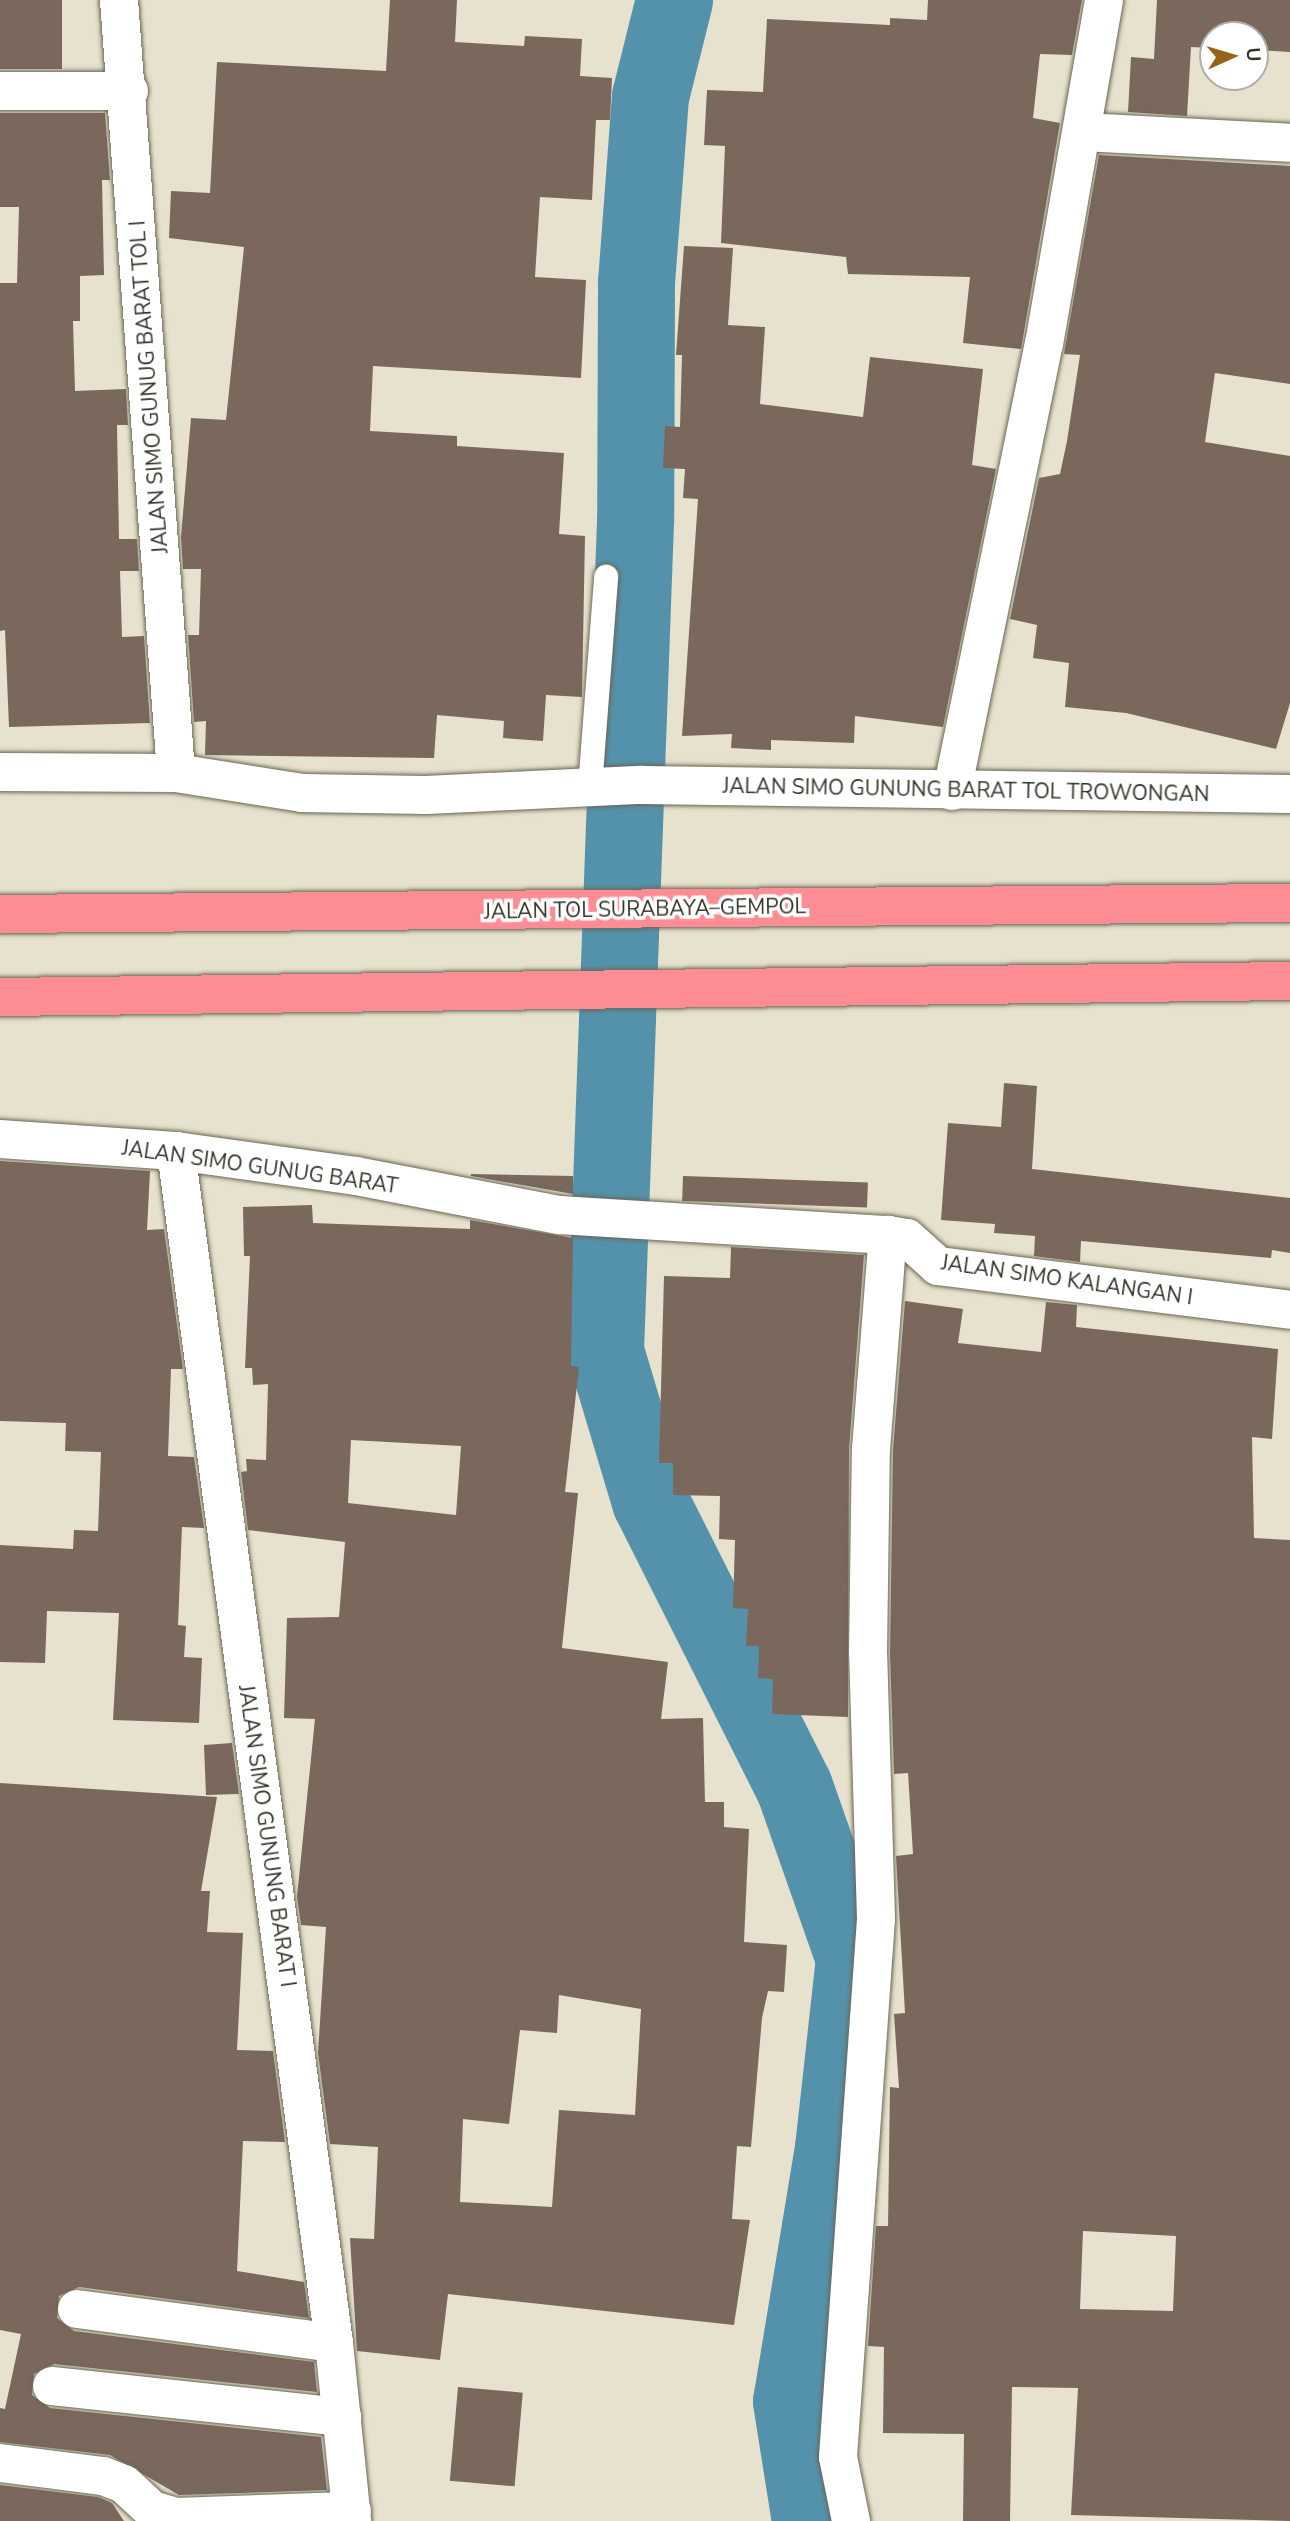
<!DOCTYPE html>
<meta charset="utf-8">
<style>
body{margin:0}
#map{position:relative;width:1290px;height:2521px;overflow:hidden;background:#e6e2cd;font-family:"Nunito Sans",sans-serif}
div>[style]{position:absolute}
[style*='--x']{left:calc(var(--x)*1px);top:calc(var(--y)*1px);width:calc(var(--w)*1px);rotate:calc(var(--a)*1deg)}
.river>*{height:77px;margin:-38.5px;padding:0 38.5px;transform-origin:38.5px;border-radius:38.5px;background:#5492ac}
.building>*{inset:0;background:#7a685d;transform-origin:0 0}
.roads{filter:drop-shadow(0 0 2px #6a6654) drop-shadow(0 0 2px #6a6654)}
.service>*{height:24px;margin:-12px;padding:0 12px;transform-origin:12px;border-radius:12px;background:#fff}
.minor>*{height:38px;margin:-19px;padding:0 19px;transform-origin:19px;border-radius:19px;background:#fff}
.motorway>*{height:38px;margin:-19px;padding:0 19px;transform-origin:19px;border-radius:19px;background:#fd8c95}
span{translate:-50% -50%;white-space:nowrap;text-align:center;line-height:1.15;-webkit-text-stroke:7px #fff;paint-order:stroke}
.street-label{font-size:21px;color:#34322a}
.north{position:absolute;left:1199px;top:21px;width:70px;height:70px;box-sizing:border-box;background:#fff;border:2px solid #aeadaa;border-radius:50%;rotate:86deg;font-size:19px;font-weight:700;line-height:28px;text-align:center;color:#34322a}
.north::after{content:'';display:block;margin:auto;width:24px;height:32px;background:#966416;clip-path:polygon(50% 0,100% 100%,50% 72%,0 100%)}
</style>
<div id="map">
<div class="river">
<div style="--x:674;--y:0;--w:99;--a:104"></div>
<div style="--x:650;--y:96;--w:188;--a:94.3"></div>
<div style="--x:636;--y:283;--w:238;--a:90.2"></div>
<div style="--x:635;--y:521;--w:831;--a:92.07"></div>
<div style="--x:605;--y:1351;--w:157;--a:73.3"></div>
<div style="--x:650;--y:1501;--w:320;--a:63.3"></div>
<div style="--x:794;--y:1787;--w:181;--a:70.7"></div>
<div style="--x:854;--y:1958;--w:191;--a:96.3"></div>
<div style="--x:833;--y:2148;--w:256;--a:99.4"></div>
<div style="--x:791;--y:2401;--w:121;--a:81"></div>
</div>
<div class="building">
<div style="left:0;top:0;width:62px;height:69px"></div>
<div style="clip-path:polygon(390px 0,457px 0,455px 42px,524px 46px,525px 36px,582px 39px,580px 76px,612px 78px,610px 120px,596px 120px,592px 200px,540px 197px,535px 277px,586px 280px,581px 378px,373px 366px,370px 431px,457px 436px,457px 446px,564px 453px,559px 534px,585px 536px,582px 697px,546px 695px,543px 741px,503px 738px,504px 721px,437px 715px,434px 758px,205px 755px,206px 721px,194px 722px,188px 635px,199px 635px,201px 569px,183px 569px,181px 537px,191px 418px,226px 420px,244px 247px,169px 238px,171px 191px,210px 193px,217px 62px,386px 71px)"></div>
<div style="clip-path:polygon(928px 0,1082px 0,1072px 55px,1040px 54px,1033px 118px,1060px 123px,1021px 349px,963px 343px,970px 277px,848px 274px,846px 257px,721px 243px,725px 146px,704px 145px,707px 90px,763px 92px,767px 19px,890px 25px,890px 18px,927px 20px)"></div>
<div style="clip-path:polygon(1157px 0,1290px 0,1290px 52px,1255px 50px,1255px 35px,1213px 35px,1213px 48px,1191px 47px,1187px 116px,1128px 112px,1131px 57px,1154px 59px)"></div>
<div style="clip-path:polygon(0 113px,105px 113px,110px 180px,102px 180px,104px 275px,80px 276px,80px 321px,73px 321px,75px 391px,126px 389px,128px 425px,117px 425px,119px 539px,137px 539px,139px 571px,120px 571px,122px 637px,144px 636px,150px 723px,9px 727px,5px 630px,0 631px,0 283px,17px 283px,19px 207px,0 207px)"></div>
<div style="clip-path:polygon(1099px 155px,1290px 166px,1290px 384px,1215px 373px,1205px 442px,1290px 456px,1290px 703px,1276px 749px,1126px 713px,1065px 707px,1069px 663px,1033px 658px,1037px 625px,1010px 619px,1039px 478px,1060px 474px,1067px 441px,1080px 355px,1064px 354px)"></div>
<div style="clip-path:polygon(684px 246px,733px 248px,728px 325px,765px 327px,760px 404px,863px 417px,870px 357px,983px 369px,972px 465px,996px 469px,943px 727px,855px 716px,854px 743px,771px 740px,771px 750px,731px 748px,732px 734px,682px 736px,698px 499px,683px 498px,685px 469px,663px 468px,665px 426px,680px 427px,682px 355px,676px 355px)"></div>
<div style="clip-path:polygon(1004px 1083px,1037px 1086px,1032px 1169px,1290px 1198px,1290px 1253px,1272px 1250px,1271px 1258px,1081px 1241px,1080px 1262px,1034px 1256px,1035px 1236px,994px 1233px,995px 1224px,941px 1220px,948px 1123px,1001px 1127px)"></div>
<div style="clip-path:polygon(0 1161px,150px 1171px,147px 1230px,164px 1229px,183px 1369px,171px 1369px,168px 1456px,194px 1457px,204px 1528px,182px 1527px,178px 1625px,186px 1626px,184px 1657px,202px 1658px,199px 1723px,113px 1720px,119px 1613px,47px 1611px,45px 1663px,0 1662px,0 1545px,73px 1549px,74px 1530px,98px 1531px,101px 1452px,65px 1451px,66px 1423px,0 1421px)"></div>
<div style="clip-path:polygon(471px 1174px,573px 1176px,573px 1194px,471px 1176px)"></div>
<div style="left:683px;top:1176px;width:185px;height:25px;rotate:2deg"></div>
<div style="clip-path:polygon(evenodd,312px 1205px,313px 1223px,470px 1229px,470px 1220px,573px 1238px,571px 1366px,579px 1367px,565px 1492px,578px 1493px,562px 1648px,668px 1662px,661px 1719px,703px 1718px,705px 1802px,724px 1802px,724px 1827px,749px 1829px,744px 1942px,787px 1945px,784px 1992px,768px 1991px,762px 2018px,751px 2147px,737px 2146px,732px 2219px,750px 2220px,734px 2325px,448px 2294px,440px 2360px,357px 2351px,350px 2238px,374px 2239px,378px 2147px,330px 2144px,318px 2053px,326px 1927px,301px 1925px,297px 1897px,315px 1719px,284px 1718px,287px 1618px,339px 1617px,345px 1542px,248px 1530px,241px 1472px,247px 1471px,246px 1459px,266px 1460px,268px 1384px,253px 1385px,252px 1368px,245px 1368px,250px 1256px,244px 1256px,243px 1207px,312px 1205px,351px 1440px,461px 1446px,456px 1515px,348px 1503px,351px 1440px,312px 1205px,559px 1995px,641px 2009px,635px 2115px,559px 2110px,552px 2207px,460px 2202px,463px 2119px,509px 2124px,520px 2030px,557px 2033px,559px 1995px)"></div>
<div style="clip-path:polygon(731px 1247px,864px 1255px,849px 1449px,848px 1717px,772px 1714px,773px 1679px,758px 1678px,759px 1646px,746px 1646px,748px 1609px,733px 1608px,735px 1540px,719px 1539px,720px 1496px,673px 1495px,673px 1463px,659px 1463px,664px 1276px,730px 1278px)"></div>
<div style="clip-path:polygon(evenodd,905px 1301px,963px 1309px,958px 1343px,1041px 1352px,1046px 1302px,1077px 1305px,1076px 1327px,1278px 1349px,1272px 1439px,1252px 1437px,1254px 1538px,1290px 1540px,1290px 2521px,1071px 2515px,1078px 2388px,1012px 2387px,1010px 2521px,963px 2521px,964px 2434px,883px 2433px,884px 2347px,868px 2346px,876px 2226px,888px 2226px,890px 2087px,899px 2088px,894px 2014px,905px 2013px,896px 1856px,913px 1854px,908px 1773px,894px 1774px,890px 1654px,893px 1450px,905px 1301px,1083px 2231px,1176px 2236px,1173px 2311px,1080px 2309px,1083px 2231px)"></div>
<div style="clip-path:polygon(232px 1743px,239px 1794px,206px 1795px,204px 1745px)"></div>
<div style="clip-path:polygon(0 1783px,217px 1797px,201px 1891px,210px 1891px,207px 1932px,243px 1933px,237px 2050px,273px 2051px,285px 2142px,243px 2141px,237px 2271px,304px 2282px,309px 2318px,79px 2287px,59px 2296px,57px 2318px,74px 2331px,314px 2362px,317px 2392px,54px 2364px,34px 2374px,32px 2395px,50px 2408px,321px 2437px,327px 2490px,179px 2495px,110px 2455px,0 2442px,0 2408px,5px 2409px,21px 2334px,0 2330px)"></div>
<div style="left:458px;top:2387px;width:65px;height:94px;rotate:5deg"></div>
<div style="clip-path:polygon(0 2485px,98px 2497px,112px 2503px,124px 2521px,0 2521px)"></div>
</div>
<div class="roads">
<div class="service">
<div style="--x:590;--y:787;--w:211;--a:-85.6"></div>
</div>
<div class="minor">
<div style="--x:119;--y:0;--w:775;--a:85.78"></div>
<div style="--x:0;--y:91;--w:129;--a:0"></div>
<div style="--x:1083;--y:132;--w:207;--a:3"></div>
<div style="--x:0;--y:772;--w:176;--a:0.3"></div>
<div style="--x:176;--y:773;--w:128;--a:9"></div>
<div style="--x:302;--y:793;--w:124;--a:0.9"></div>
<div style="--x:426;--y:795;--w:216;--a:-2.7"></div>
<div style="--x:642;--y:785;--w:648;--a:0.8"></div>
<div style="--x:952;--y:791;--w:456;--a:-78.4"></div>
<div style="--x:1044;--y:344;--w:349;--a:-80.1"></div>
<div style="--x:0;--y:1139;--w:176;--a:3.9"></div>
<div style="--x:176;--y:1151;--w:182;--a:7.9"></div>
<div style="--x:356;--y:1176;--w:207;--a:10.9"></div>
<div style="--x:559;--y:1215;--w:330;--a:3.5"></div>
<div style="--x:888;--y:1235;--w:19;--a:9"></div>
<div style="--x:907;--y:1238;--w:42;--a:42.1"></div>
<div style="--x:938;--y:1266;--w:355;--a:7.1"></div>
<div style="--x:176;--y:1151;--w:1202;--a:82.45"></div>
<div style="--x:334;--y:2343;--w:179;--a:84.2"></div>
<div style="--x:77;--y:2309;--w:259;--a:7.5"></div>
<div style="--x:52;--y:2386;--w:292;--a:6.1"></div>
<div style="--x:0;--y:2463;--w:104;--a:7.2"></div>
<div style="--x:103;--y:2476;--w:22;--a:21"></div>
<div style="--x:124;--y:2484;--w:38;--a:43"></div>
<div style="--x:152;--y:2510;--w:25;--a:16"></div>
<div style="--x:176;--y:2517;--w:176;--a:-2"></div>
<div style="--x:851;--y:2521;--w:65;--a:-101.5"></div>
<div style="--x:838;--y:2457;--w:539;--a:-85.96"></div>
<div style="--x:876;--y:1919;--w:265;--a:-91.7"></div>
<div style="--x:868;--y:1654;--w:205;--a:-89.2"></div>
<div style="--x:871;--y:1449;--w:215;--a:-85.5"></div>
</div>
<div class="motorway">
<div style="--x:0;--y:914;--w:1290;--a:-0.49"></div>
<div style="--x:0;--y:997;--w:1290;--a:-0.71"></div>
</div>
</div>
<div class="street-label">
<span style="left:149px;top:387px;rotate:-94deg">JALAN SIMO GUNUG BARAT TOL I</span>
<span style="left:966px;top:790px;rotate:1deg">JALAN SIMO GUNUNG BARAT TOL TROWONGAN</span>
<span style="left:645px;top:909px;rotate:-1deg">JALAN TOL SURABAYA–GEMPOL</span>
<span style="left:260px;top:1167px;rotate:8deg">JALAN SIMO GUNUG BARAT</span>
<span style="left:1067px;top:1280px;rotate:8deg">JALAN SIMO KALANGAN I</span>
<span style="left:267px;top:1836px;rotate:82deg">JALAN SIMO GUNUNG BARAT I</span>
</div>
<div class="north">U</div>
</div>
